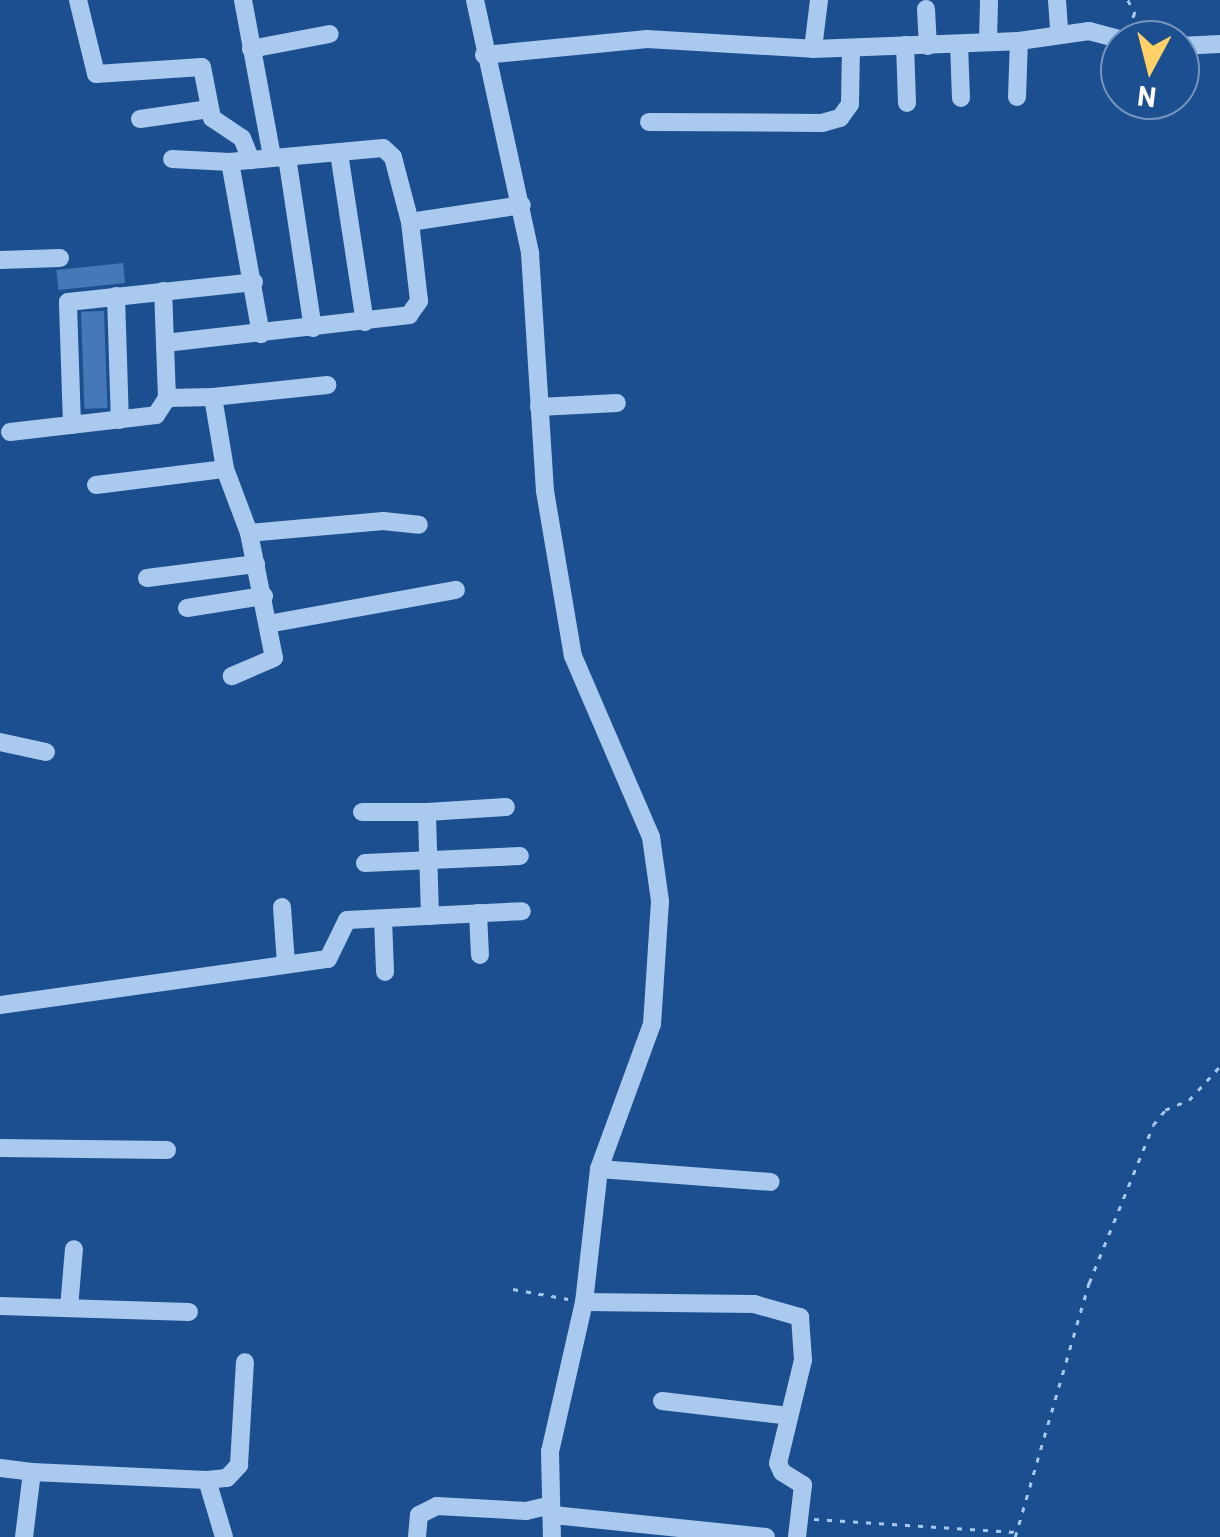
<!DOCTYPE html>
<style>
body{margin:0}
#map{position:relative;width:1220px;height:1537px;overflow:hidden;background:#1b4f8f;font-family:Barlow,sans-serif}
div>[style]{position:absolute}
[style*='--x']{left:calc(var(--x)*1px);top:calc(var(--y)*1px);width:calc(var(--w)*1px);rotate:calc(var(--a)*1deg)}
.building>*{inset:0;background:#4478b7;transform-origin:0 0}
.path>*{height:2.5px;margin-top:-1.25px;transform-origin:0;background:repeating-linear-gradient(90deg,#a9c9ee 0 5px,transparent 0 13px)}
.minor>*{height:18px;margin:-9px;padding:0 9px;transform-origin:9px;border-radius:9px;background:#a9c9ee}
span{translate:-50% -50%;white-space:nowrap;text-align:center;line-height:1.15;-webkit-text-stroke:8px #1b4f8f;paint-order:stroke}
.north{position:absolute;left:1100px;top:20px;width:100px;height:100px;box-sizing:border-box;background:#1b4f8f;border:2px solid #7695bc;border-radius:50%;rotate:187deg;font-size:28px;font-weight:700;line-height:40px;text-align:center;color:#fff}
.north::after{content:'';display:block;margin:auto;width:35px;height:45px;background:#ffd166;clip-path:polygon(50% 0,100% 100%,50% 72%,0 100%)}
</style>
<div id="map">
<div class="building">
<div style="left:123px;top:263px;width:20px;height:67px;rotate:84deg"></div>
<div style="left:104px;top:311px;width:97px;height:23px;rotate:88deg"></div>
</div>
<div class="path">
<div style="--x:1128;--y:0;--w:15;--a:62"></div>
<div style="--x:1135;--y:13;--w:13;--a:113"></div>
<div style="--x:513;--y:1289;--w:56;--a:10.3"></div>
<div style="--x:814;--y:1519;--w:202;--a:3.7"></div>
<div style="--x:1015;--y:1537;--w:265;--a:-73.8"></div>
<div style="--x:1089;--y:1283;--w:170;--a:-67.9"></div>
<div style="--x:1153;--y:1125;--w:19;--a:-51"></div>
<div style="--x:1165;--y:1110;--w:26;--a:-23"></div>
<div style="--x:1189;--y:1100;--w:46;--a:-47.6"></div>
</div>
<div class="minor">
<div style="--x:78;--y:0;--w:76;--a:76.3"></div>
<div style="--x:96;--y:74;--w:106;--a:-3.8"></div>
<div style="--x:202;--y:67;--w:52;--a:78.9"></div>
<div style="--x:212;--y:118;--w:36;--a:34"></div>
<div style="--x:242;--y:138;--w:24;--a:68"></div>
<div style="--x:243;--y:0;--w:160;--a:79.5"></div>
<div style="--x:475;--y:0;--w:259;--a:77.7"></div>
<div style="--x:530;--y:253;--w:238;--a:86.4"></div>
<div style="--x:545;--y:491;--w:167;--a:80.4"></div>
<div style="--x:573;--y:656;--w:197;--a:66.7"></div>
<div style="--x:651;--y:837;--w:65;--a:82"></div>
<div style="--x:660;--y:901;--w:123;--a:93.7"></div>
<div style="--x:652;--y:1024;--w:154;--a:110.1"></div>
<div style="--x:599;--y:1169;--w:134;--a:96.4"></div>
<div style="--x:584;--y:1302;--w:154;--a:102.8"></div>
<div style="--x:550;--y:1452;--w:85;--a:88.7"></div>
<div style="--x:1057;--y:0;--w:32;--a:86"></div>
<div style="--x:926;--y:9;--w:37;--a:87"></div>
<div style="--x:988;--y:42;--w:42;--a:-88.6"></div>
<div style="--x:959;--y:44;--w:54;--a:87.9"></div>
<div style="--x:905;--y:45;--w:58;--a:88"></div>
<div style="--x:1180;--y:46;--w:40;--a:-2.9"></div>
<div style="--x:251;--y:49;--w:80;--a:-10.8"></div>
<div style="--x:813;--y:49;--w:49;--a:-83"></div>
<div style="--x:484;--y:55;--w:164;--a:-5.6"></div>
<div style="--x:647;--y:39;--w:166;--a:3.4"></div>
<div style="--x:813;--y:49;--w:206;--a:-2.2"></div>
<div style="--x:1019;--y:41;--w:71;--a:-8.1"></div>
<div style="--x:1089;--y:31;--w:35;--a:15"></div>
<div style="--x:1017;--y:97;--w:56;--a:-88"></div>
<div style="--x:140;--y:119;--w:70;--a:-8.2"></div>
<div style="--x:649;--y:122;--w:173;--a:0.3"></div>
<div style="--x:822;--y:123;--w:19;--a:-16"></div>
<div style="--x:840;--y:118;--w:17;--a:-54"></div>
<div style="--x:850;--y:104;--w:56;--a:-89"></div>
<div style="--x:339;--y:153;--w:171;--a:81.3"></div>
<div style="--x:287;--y:157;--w:173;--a:81.4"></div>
<div style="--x:230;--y:162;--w:175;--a:79.8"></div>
<div style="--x:410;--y:222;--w:113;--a:-8.6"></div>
<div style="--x:0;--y:260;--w:60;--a:-1.9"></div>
<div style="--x:116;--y:296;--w:124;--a:88.2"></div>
<div style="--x:165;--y:343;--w:246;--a:-6.5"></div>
<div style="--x:409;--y:315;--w:17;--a:-54"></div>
<div style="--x:419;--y:301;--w:80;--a:-96.5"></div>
<div style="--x:410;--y:222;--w:67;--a:-104.7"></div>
<div style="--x:393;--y:157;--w:13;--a:-138"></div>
<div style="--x:383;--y:148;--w:154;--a:174.8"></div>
<div style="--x:230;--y:162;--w:58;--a:-177"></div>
<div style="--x:213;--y:397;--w:115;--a:-6"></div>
<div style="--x:167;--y:398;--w:46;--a:-1.2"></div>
<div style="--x:213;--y:397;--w:73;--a:80.5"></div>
<div style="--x:225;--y:469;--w:68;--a:69.4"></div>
<div style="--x:249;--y:533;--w:127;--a:78.7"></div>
<div style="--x:274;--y:658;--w:46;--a:156.8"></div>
<div style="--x:539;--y:407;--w:78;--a:-2.9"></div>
<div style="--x:72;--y:425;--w:123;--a:-91.9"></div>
<div style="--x:68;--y:302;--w:187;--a:-6.1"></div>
<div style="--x:10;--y:432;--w:147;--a:-6.6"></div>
<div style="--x:156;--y:415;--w:20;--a:-57"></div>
<div style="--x:167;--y:398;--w:107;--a:-92.1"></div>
<div style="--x:96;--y:485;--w:130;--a:-7.1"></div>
<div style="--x:249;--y:533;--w:135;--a:-5.1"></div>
<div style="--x:383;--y:521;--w:36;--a:6"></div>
<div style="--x:147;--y:578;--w:110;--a:-7.3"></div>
<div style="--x:187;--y:608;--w:78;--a:-8.9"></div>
<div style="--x:268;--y:624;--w:191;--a:-10.3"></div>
<div style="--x:0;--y:742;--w:47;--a:12.3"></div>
<div style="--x:362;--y:812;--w:65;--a:0"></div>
<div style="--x:365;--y:863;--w:155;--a:-2.6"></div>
<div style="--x:282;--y:907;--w:57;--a:86"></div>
<div style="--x:478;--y:913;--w:42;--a:87.3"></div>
<div style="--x:430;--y:916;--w:104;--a:-91.7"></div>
<div style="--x:427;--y:812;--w:79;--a:-3.6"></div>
<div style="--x:383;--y:919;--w:53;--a:87.8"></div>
<div style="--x:0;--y:1005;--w:331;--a:-8"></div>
<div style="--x:328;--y:959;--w:43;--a:-64"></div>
<div style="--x:347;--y:920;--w:175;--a:-2.9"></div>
<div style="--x:0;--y:1148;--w:167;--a:0.7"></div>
<div style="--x:599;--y:1169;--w:172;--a:4.3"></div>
<div style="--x:584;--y:1302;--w:170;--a:0.7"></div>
<div style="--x:754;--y:1304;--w:48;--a:15.8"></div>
<div style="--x:800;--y:1317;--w:43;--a:86"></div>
<div style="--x:803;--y:1360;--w:106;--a:103.6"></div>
<div style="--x:778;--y:1463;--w:10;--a:66"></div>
<div style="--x:782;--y:1472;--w:25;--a:32"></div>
<div style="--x:803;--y:1485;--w:52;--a:96.6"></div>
<div style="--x:0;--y:1306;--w:189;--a:1.8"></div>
<div style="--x:69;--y:1308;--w:59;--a:-85.2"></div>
<div style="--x:662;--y:1401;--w:128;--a:6.7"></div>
<div style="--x:0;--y:1468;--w:32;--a:7"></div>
<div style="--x:32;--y:1472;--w:65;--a:97"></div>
<div style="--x:32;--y:1472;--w:175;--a:2.6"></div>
<div style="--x:207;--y:1480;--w:59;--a:73.4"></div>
<div style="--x:207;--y:1480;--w:20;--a:-6"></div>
<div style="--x:227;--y:1478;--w:18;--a:-47"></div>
<div style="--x:239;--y:1465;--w:103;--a:-86.7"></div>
<div style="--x:553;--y:1515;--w:214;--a:5.9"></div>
<div style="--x:417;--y:1537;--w:22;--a:-85"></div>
<div style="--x:419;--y:1515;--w:20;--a:-27"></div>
<div style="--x:437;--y:1506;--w:89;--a:3.2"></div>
<div style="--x:526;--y:1511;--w:23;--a:-13"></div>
</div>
<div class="north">N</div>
</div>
